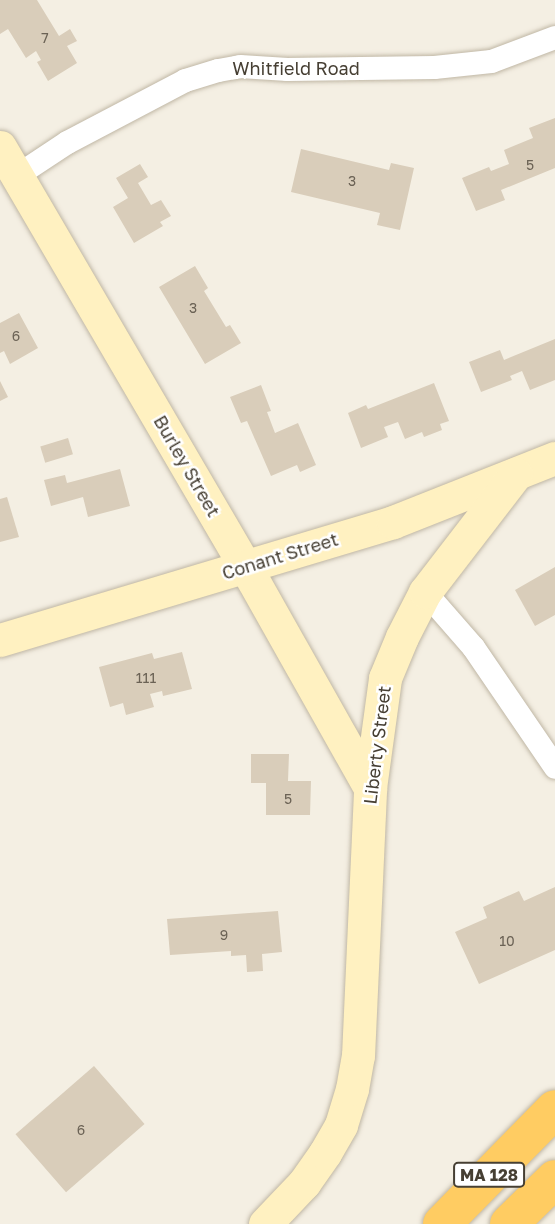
<!DOCTYPE html>
<style>
body{margin:0}
#map{position:relative;width:555px;height:1224px;overflow:hidden;background:#f4efe3;font-family:"Golos Text",sans-serif}
div>[style]{position:absolute}
[style*='--x']{left:calc(var(--x)*1px);top:calc(var(--y)*1px);width:calc(var(--w)*1px);rotate:calc(var(--a)*1deg)}
.building>*{inset:0;background:#d9cdba;transform-origin:0 0}
.roads{filter:drop-shadow(0 0 2px #c0b7a5) drop-shadow(0 0 2px #c0b7a5)}
.street>*{height:23px;margin:-11.5px;padding:0 11.5px;transform-origin:11.5px;border-radius:11.5px;background:#fff}
.secondary>*{height:33px;margin:-16.5px;padding:0 16.5px;transform-origin:16.5px;border-radius:16.5px;background:#fff1c1}
.highway>*{height:38px;margin:-19px;padding:0 19px;transform-origin:19px;border-radius:19px;background:#ffcc62}
span{translate:-50% -50%;white-space:nowrap;text-align:center;line-height:1.15;-webkit-text-stroke:5px #fff;paint-order:stroke}
.number-label{font-size:14px;color:#6b6255}
.number-label span{-webkit-text-stroke-width:0}
.shield-label span{padding:2px 5px;background:#fff;border:2px solid;border-radius:5px;-webkit-text-stroke-width:0}
.shield-label{font-size:16px;color:#463f33;font-weight:700}
.street-label{font-size:18px;color:#463f33}
</style>
<div id="map">
<div class="building">
<div style="clip-path:polygon(0 0,37px 0,59px 36px,70px 29px,77px 41px,67px 46px,77px 63px,48px 81px,37px 62px,41px 60px,36px 51px,26px 58px,8px 29px,0 34px)"></div>
<div style="clip-path:polygon(555px 118px,555px 168px,501px 190px,505px 200px,476px 211px,462px 178px,489px 167px,491px 171px,509px 164px,504px 150px,533px 138px,529px 128px)"></div>
<div style="clip-path:polygon(301px 149px,389px 170px,391px 163px,414px 168px,400px 230px,377px 225px,380px 213px,291px 192px)"></div>
<div style="clip-path:polygon(140px 164px,148px 177px,138px 183px,151px 205px,161px 200px,171px 216px,160px 222px,163px 226px,134px 243px,113px 207px,128px 198px,116px 178px)"></div>
<div style="clip-path:polygon(195px 266px,208px 288px,204px 291px,226px 327px,230px 325px,241px 343px,205px 364px,159px 287px)"></div>
<div style="clip-path:polygon(19px 313px,38px 348px,10px 364px,4px 351px,0 353px,0 323px)"></div>
<div style="clip-path:polygon(555px 339px,555px 380px,530px 390px,522px 371px,510px 376px,512px 380px,481px 392px,469px 362px,500px 350px,504px 360px)"></div>
<div style="clip-path:polygon(0 381px,8px 397px,0 401px)"></div>
<div style="clip-path:polygon(434px 383px,449px 421px,440px 424px,442px 430px,424px 437px,422px 432px,405px 439px,398px 422px,384px 427px,388px 437px,361px 448px,348px 413px,366px 405px,368px 409px)"></div>
<div style="clip-path:polygon(261px 385px,271px 411px,267px 412px,275px 433px,298px 423px,316px 465px,300px 472px,297px 465px,271px 476px,247px 421px,241px 423px,230px 397px)"></div>
<div style="left:68px;top:438px;width:17px;height:29px;rotate:73deg"></div>
<div style="clip-path:polygon(120px 469px,130px 506px,88px 517px,83px 497px,51px 506px,44px 480px,65px 475px,67px 483px)"></div>
<div style="clip-path:polygon(7px 497px,19px 537px,0 542px,0 499px)"></div>
<div style="clip-path:polygon(555px 567px,555px 615px,535px 626px,515px 590px)"></div>
<div style="clip-path:polygon(182px 652px,192px 689px,163px 696px,162px 691px,150px 694px,154px 707px,126px 715px,123px 703px,110px 707px,99px 667px,152px 653px,154px 659px)"></div>
<div style="clip-path:polygon(251px 754px,289px 754px,288px 781px,311px 781px,310px 815px,266px 815px,266px 783px,251px 783px)"></div>
<div style="clip-path:polygon(555px 887px,555px 950px,479px 984px,455px 932px,487px 918px,483px 907px,519px 891px,524px 901px)"></div>
<div style="clip-path:polygon(278px 911px,282px 952px,262px 954px,263px 971px,247px 972px,246px 955px,231px 956px,231px 951px,170px 955px,167px 919px)"></div>
<div style="left:94px;top:1066px;width:77px;height:104px;rotate:49deg"></div>
</div>
<div class="roads">
<div class="street">
<div style="--x:17;--y:175;--w:60;--a:-33.4"></div>
<div style="--x:67;--y:142;--w:133;--a:-27.7"></div>
<div style="--x:185;--y:80;--w:34;--a:-17"></div>
<div style="--x:218;--y:70;--w:22;--a:-10"></div>
<div style="--x:240;--y:66;--w:47;--a:3.7"></div>
<div style="--x:287;--y:69;--w:147;--a:-0.8"></div>
<div style="--x:434;--y:67;--w:57;--a:-6"></div>
<div style="--x:491;--y:61;--w:68;--a:-20.6"></div>
<div style="--x:425;--y:592;--w:73;--a:48.9"></div>
<div style="--x:473;--y:647;--w:145;--a:55.7"></div>
</div>
<div class="secondary">
<div style="--x:0;--y:147;--w:485;--a:59.7"></div>
<div style="--x:245;--y:566;--w:255;--a:60.6"></div>
<div style="--x:0;--y:640;--w:410;--a:-16.7"></div>
<div style="--x:393;--y:522;--w:174;--a:-21.6"></div>
<div style="--x:265;--y:1224;--w:57;--a:-46.4"></div>
<div style="--x:304;--y:1183;--w:37;--a:-55"></div>
<div style="--x:325;--y:1153;--w:32;--a:-60"></div>
<div style="--x:341;--y:1125;--w:38;--a:-73"></div>
<div style="--x:352;--y:1089;--w:34;--a:-80"></div>
<div style="--x:358;--y:1056;--w:268;--a:-87.4"></div>
<div style="--x:370;--y:788;--w:111;--a:-82.2"></div>
<div style="--x:385;--y:678;--w:44;--a:-67.5"></div>
<div style="--x:402;--y:637;--w:51;--a:-62.9"></div>
<div style="--x:425;--y:592;--w:149;--a:-52.4"></div>
</div>
<div class="highway">
<div style="--x:442;--y:1224;--w:161;--a:-45.5"></div>
<div style="--x:509;--y:1224;--w:64;--a:-44.4"></div>
</div>
</div>
<div class="number-label">
<span style="left:45px;top:38px">7</span>
<span style="left:530px;top:165px">5</span>
<span style="left:352px;top:181px">3</span>
<span style="left:193px;top:308px">3</span>
<span style="left:16px;top:336px">6</span>
<span style="left:146px;top:678px">111</span>
<span style="left:288px;top:799px">5</span>
<span style="left:224px;top:935px">9</span>
<span style="left:507px;top:941px">10</span>
<span style="left:81px;top:1130px">6</span>
</div>
<div class="shield-label">
<span style="left:489px;top:1175px">MA 128</span>
</div>
<div class="street-label">
<span style="left:296px;top:68px">Whitfield Road</span>
<span style="left:187px;top:466px;rotate:60deg">Burley Street</span>
<span style="left:280px;top:556px;rotate:-17deg">Conant Street</span>
<span style="left:377px;top:745px;rotate:-83deg">Liberty Street</span>
</div>
</div>
